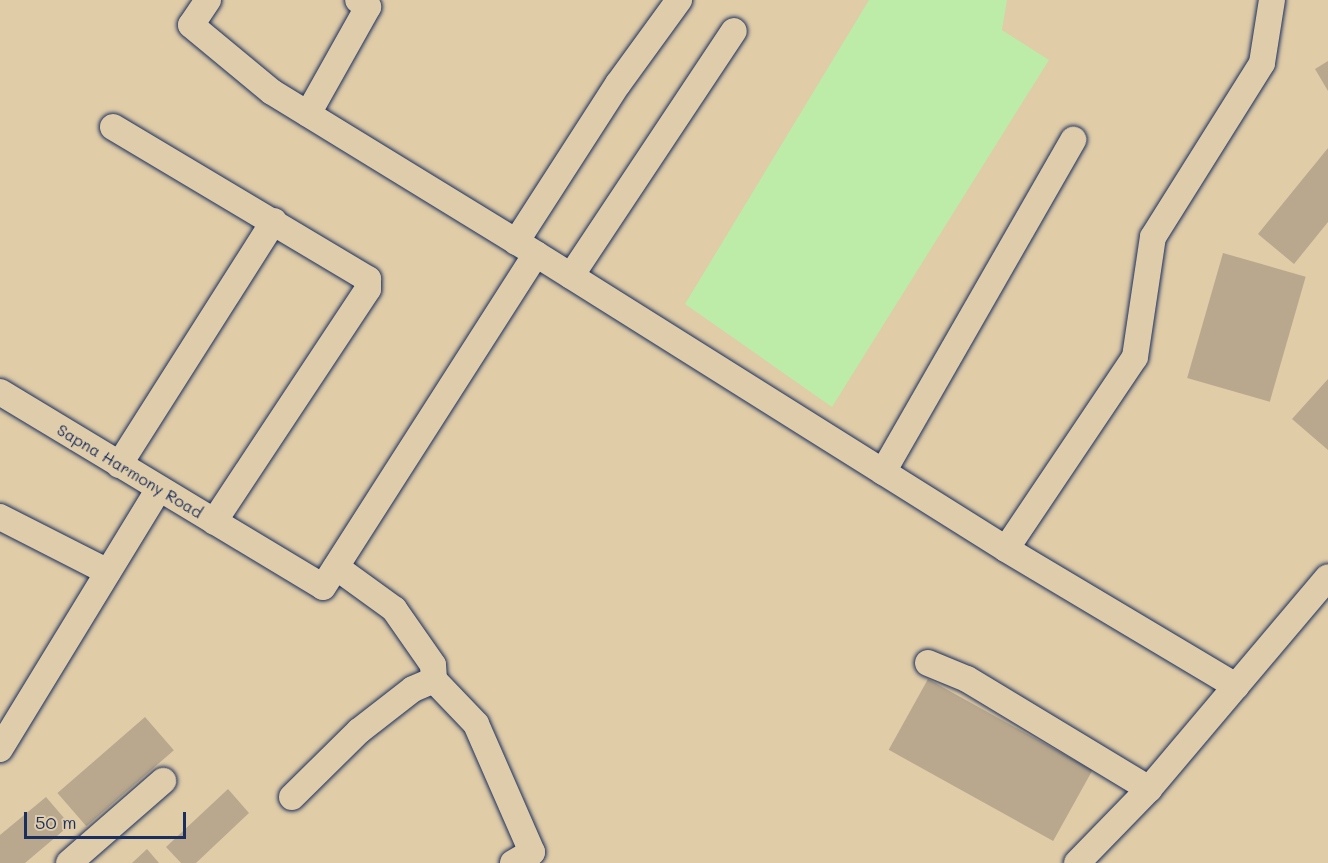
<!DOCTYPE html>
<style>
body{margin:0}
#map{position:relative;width:1328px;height:863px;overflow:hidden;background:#e0cca7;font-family:Mali,sans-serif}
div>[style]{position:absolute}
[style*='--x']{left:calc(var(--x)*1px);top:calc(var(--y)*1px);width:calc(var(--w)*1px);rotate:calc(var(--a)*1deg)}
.green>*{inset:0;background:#bdeba8}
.building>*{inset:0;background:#b9a88d;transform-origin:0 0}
.roads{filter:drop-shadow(0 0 2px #1b2f5e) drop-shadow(0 0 2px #1b2f5e)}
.minor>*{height:26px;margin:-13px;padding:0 13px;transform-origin:13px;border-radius:13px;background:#dfccaa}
span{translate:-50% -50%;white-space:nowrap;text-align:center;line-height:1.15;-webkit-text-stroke:4.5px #dfccaa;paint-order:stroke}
.street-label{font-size:16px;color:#1b2f5e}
.scale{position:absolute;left:24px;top:812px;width:162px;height:27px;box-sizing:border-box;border:3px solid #1b2f5e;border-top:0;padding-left:8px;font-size:18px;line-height:21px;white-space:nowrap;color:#1b2f5e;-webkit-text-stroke:4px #dfccaa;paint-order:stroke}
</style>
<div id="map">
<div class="green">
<div style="clip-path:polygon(869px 0,1007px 0,1002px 30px,1049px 60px,832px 407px,685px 304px)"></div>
</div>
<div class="building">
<div style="clip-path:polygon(1328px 61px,1328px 91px,1315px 69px)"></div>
<div style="clip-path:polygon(1328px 148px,1328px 222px,1294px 264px,1258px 234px)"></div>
<div style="left:1223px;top:253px;width:86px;height:130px;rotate:16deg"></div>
<div style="clip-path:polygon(1328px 379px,1328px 450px,1292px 419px)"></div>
<div style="left:928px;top:679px;width:188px;height:81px;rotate:29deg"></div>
<div style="left:145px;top:717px;width:44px;height:116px;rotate:49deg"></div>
<div style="clip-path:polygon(228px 789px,249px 813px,196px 863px,181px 863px,166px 847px)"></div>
<div style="clip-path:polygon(46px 797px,70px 825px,25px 863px,0 863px,0 835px)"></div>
<div style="clip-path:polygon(147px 849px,159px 863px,132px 863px)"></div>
</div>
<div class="roads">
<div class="minor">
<div style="--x:208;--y:0;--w:30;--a:124"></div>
<div style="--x:191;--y:25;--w:105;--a:39.6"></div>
<div style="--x:272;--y:92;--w:310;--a:31.5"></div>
<div style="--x:308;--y:114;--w:123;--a:-60.7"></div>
<div style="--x:368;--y:7;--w:12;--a:-145"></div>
<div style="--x:113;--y:127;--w:297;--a:30.8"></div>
<div style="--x:368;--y:279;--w:10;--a:90"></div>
<div style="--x:368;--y:289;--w:279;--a:123.5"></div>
<div style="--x:516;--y:242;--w:188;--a:-57.2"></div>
<div style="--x:618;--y:84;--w:104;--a:-54"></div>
<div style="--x:571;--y:276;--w:294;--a:-56.4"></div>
<div style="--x:0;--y:392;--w:377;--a:31.1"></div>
<div style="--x:323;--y:587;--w:395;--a:-57.4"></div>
<div style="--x:536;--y:254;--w:555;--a:32.11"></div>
<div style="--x:1006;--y:549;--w:231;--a:-56.1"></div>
<div style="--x:1135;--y:357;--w:121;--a:-81.5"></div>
<div style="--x:1153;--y:237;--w:205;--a:-57.9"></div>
<div style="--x:1262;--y:63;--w:64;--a:-81"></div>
<div style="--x:119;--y:465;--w:289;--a:-57.6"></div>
<div style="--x:883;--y:472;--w:383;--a:-60.2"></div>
<div style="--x:0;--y:517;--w:121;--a:27"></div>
<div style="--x:1006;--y:549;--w:268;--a:30.8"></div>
<div style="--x:336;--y:567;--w:72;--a:35.9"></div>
<div style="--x:394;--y:609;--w:68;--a:55.1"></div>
<div style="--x:433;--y:665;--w:15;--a:86"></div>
<div style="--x:434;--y:680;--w:61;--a:46.3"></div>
<div style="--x:476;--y:724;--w:140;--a:66.4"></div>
<div style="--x:532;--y:852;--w:22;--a:150"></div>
<div style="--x:928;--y:663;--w:42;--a:22.3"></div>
<div style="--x:967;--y:679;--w:213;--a:31.1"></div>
<div style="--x:0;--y:749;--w:305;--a:-58.6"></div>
<div style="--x:292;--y:797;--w:94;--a:-44.6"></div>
<div style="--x:359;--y:731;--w:68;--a:-37.9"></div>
<div style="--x:413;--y:689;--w:23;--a:-23"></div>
<div style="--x:69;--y:863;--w:125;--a:-41.1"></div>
<div style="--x:1077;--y:863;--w:103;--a:-45.8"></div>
<div style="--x:1149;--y:789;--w:277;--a:-49.8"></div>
</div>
</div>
<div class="street-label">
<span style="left:130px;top:471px;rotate:31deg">Sapna Harmony Road</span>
</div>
<div class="scale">50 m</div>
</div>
